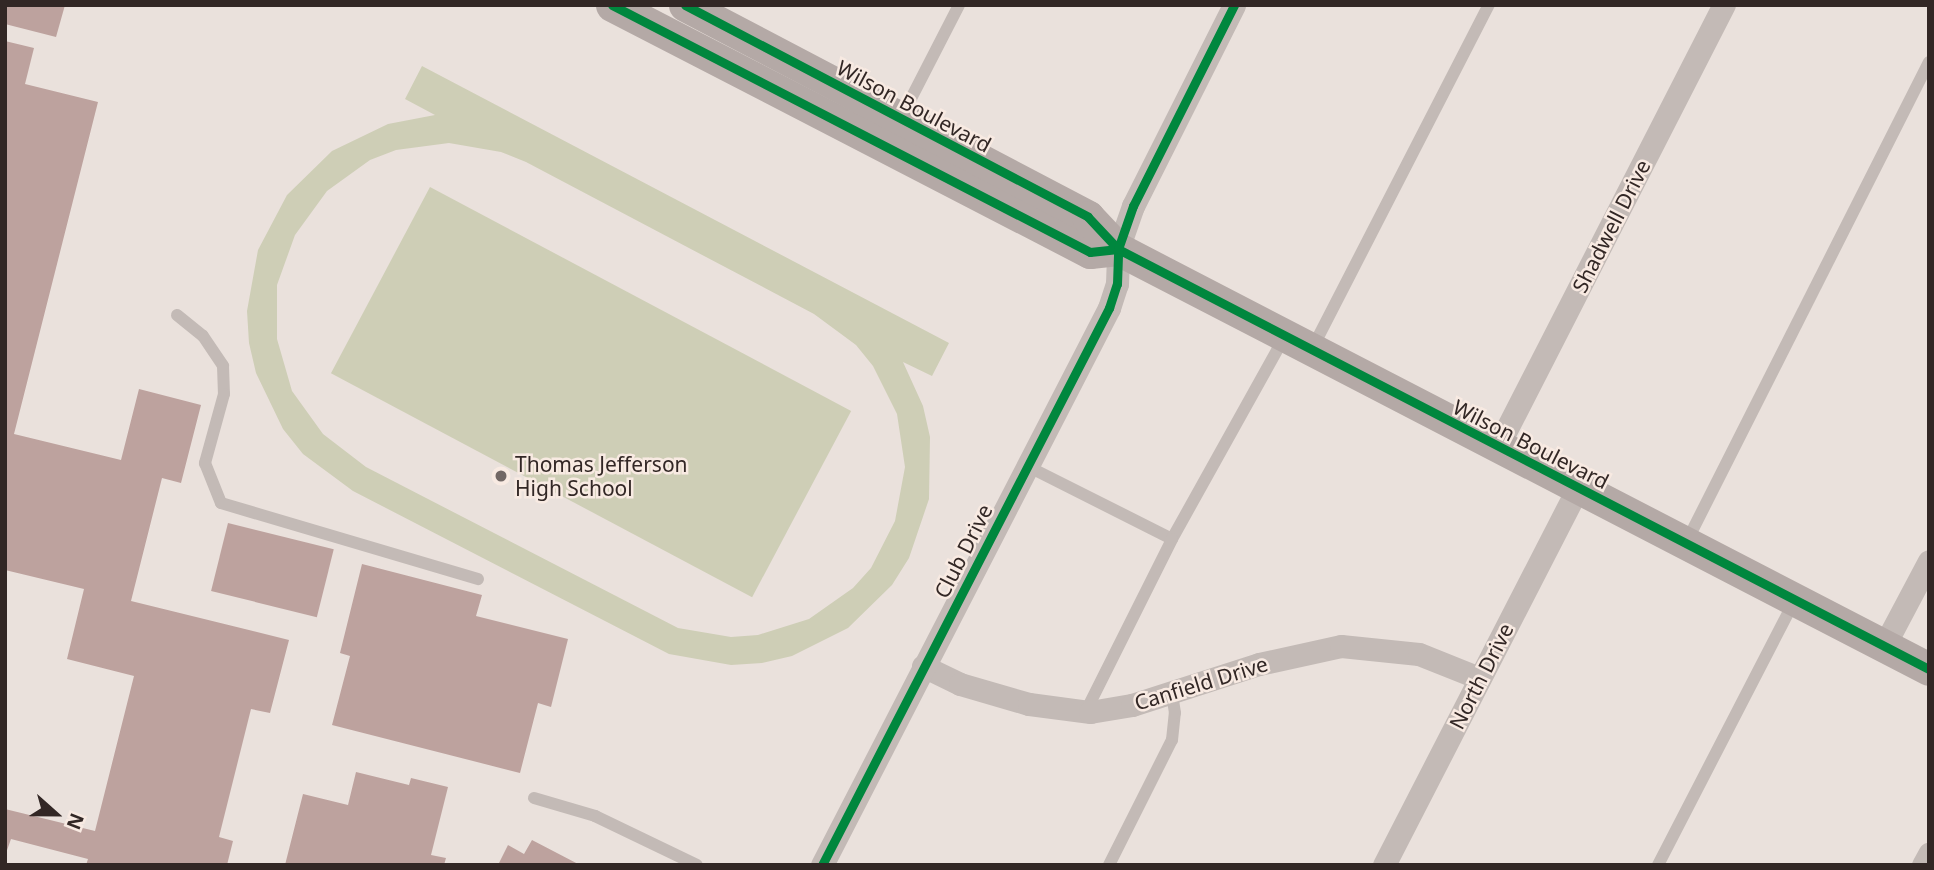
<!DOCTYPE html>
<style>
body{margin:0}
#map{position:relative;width:1934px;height:870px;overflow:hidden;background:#eae1dc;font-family:"Noto Sans",sans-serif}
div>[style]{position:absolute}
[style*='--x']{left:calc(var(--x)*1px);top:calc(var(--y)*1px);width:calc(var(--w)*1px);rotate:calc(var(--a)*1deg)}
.green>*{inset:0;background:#ceceb6;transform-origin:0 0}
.building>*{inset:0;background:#bda29e;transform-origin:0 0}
.lane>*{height:12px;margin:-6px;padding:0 6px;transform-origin:6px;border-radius:6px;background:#c3bab6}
.street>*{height:23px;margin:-11.5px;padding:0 11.5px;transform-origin:11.5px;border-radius:11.5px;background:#c3bab6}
.secondary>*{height:33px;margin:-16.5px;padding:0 16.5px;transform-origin:16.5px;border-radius:16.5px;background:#b4a9a6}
.cycleway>*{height:9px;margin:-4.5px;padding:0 4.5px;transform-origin:4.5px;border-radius:4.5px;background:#00873e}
.dots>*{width:19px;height:19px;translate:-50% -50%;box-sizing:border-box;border:4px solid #f8eae2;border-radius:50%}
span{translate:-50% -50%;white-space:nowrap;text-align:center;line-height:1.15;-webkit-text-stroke:5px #f8eae2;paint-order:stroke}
.street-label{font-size:21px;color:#322725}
.poi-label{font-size:21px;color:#322725}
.left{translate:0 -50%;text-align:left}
.frame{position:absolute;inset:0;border:7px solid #322725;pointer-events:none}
.north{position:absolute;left:21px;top:779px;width:70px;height:70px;-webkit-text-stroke:5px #f8eae2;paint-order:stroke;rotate:111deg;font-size:19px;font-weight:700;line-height:28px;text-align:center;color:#322725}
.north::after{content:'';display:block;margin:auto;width:24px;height:32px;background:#322725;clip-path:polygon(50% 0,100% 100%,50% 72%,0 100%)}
</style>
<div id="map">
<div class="green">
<div style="clip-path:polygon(evenodd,422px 66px,949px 343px,932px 376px,903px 362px,923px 406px,930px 437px,929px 499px,909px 558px,892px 585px,848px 628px,792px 656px,762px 663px,731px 665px,669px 654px,353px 491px,303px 454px,283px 429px,256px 373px,249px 343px,247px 311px,258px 250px,287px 195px,332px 151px,388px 124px,435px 115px,405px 99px,422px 66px,449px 143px,501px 152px,526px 162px,814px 314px,856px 345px,873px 366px,897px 414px,905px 467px,895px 521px,871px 568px,853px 588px,809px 619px,758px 635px,731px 637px,678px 628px,366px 467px,323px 434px,292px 391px,277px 339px,277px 285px,295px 235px,327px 191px,370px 160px,396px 150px,449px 143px)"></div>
<div style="left:430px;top:187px;width:477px;height:211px;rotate:28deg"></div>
</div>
<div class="building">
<div style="clip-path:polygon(5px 5px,65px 5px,56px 37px,5px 24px)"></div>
<div style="clip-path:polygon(5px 41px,34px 48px,25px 84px,98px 102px,14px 434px,121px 460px,139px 389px,201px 405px,181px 483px,162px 478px,131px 601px,289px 640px,270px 713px,251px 709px,219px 837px,233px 841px,227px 865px,86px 865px,88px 859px,11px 839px,5px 856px,5px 809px,95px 831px,134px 676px,67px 659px,84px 589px,5px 570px)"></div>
<div style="left:228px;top:523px;width:109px;height:70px;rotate:14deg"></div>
<div style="clip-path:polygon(362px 564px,482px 595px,476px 616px,568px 639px,551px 707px,538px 703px,520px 773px,332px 725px,350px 656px,340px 653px)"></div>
<div style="clip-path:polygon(356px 772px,409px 785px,411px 778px,448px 787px,431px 855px,446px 858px,444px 865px,285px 865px,303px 794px,348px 805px)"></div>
<div style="clip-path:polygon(532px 840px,580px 865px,498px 865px,508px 845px,524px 854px)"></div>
</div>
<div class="lane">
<div style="--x:901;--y:118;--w:127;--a:-62.8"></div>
<div style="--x:177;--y:315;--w:33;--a:39"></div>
<div style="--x:203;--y:336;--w:36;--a:56"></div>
<div style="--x:223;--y:366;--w:28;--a:88"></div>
<div style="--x:224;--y:394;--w:72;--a:105.4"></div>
<div style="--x:205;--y:463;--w:43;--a:68.2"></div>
<div style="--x:221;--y:503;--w:268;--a:16.5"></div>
<div style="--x:1313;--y:347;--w:385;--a:-62.8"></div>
<div style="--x:1027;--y:466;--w:162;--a:26.7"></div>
<div style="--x:1172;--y:539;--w:232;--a:-60.9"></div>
<div style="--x:1686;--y:543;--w:539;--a:-63.2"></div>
<div style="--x:1086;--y:711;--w:192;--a:-63.4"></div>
<div style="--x:534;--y:798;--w:64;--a:16.4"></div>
<div style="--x:595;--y:816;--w:113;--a:25.7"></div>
<div style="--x:1109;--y:865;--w:140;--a:-63.3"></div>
<div style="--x:1172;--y:740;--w:27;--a:-84"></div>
<div style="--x:1175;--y:713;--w:19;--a:-99"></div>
<div style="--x:1658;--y:865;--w:298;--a:-62.7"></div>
</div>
<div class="street">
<div style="--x:1498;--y:446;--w:496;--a:-62.9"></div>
<div style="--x:1884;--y:646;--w:96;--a:-62.1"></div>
<div style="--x:923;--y:666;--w:41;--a:25.9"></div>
<div style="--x:960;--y:684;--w:72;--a:16.2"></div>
<div style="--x:1029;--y:704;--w:62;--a:7.5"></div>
<div style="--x:1090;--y:712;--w:43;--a:-9.5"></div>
<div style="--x:1132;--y:705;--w:133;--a:-17.9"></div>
<div style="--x:1259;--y:664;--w:84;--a:-12.4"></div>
<div style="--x:1341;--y:646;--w:78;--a:5.9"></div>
<div style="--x:1419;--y:654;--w:65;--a:21.8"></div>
<div style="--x:822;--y:865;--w:627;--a:-62.74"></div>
<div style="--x:1109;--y:308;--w:25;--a:-72"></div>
<div style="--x:1117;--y:284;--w:35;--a:-88"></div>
<div style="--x:1118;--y:249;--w:46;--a:-70.8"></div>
<div style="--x:1133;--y:206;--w:225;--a:-63.3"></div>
<div style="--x:1384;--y:865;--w:425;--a:-62.8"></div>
<div style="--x:1923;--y:865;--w:13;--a:-61"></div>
</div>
<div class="secondary">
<div style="--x:612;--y:5;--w:538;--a:27.33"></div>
<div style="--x:1090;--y:252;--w:28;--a:-6"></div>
<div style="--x:685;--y:5;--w:455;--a:27.7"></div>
<div style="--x:1088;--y:217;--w:44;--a:46.8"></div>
<div style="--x:1118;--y:249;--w:913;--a:27.38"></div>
</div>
<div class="cycleway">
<div style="--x:612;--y:5;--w:538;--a:27.33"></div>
<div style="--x:1090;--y:252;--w:28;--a:-6"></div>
<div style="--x:685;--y:5;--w:455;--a:27.7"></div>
<div style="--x:1088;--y:217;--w:44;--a:46.8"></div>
<div style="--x:1118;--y:249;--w:913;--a:27.38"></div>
<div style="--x:822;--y:865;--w:627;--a:-62.74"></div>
<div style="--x:1109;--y:308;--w:25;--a:-72"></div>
<div style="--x:1117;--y:284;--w:35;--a:-88"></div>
<div style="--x:1118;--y:249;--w:46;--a:-70.8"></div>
<div style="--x:1133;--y:206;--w:225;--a:-63.3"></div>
</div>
<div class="dots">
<div style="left:501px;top:476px;background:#726865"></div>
</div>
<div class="street-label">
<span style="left:914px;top:106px;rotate:28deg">Wilson Boulevard</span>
<span style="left:1611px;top:226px;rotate:-63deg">Shadwell Drive</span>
<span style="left:1531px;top:444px;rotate:27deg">Wilson Boulevard</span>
<span style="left:963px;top:551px;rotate:-63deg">Club Drive</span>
<span style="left:1481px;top:676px;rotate:-63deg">North Drive</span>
<span style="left:1201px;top:683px;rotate:-17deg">Canfield Drive</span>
</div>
<div class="poi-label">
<span class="left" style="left:515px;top:476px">Thomas Jefferson<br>High School</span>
</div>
<div class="frame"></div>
<div class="north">N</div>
</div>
